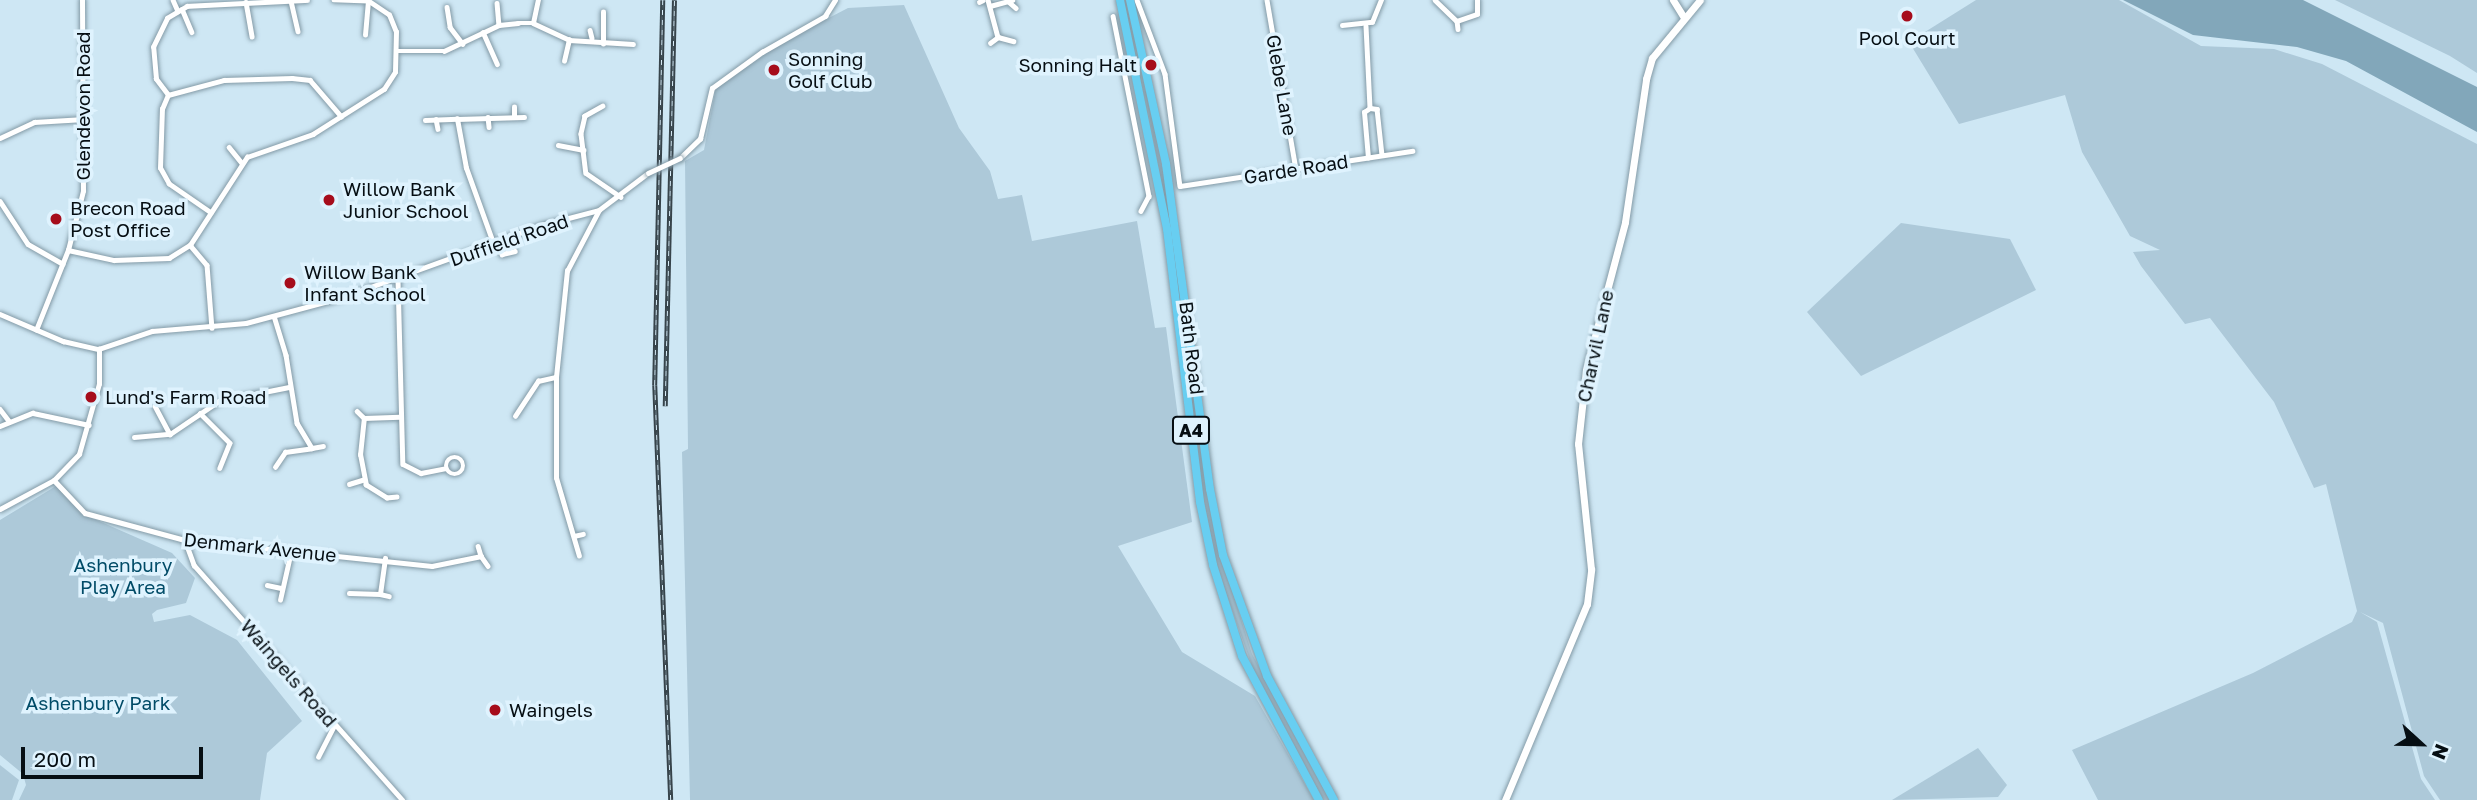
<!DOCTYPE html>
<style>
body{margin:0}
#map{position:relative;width:2477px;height:800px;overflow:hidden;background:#cee7f4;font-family:"Golos Text",sans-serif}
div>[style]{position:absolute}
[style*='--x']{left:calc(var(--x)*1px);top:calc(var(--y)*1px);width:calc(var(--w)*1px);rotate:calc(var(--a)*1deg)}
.green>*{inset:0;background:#adc9d9}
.water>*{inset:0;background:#82a7ba}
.roads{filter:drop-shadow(0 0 2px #839aa6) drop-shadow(0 0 2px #839aa6)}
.minor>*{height:4.5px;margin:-2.25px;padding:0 2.25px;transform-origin:2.25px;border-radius:2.25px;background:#fff}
.minor>.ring{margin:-2.25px;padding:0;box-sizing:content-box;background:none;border:4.5px solid #fff;border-radius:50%}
.secondary>*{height:7px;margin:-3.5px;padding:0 3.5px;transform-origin:3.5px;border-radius:3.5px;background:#fff}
.primary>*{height:8px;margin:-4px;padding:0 4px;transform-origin:4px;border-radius:4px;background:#68cef1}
.rail>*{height:4.5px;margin-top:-2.25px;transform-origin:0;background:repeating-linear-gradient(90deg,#dff3fe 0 5px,#37444b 0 10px);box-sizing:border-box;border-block:2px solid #37444b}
.bridges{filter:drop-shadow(0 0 2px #839aa6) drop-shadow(0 0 2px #839aa6)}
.minor-bridge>*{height:4.5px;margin:-2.25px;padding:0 2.25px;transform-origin:2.25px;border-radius:2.25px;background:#fff}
.dots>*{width:19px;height:19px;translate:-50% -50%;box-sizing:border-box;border:4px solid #dff3fe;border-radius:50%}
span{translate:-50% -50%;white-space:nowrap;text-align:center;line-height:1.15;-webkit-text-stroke:7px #dff3fe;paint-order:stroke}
.shield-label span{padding:2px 5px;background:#dff3fe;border:2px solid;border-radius:5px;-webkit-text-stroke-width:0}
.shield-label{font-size:18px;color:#060e13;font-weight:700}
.poi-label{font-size:19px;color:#060e13}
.left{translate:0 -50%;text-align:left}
.right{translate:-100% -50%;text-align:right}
.street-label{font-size:19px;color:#060e13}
.park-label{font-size:19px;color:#004b67}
.north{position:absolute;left:2386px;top:709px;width:70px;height:70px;-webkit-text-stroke:5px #dff3fe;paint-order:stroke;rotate:112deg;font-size:19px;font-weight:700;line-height:28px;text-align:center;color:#060e13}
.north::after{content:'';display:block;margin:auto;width:24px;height:32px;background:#060e13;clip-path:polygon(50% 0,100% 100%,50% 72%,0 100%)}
.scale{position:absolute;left:21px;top:747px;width:182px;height:32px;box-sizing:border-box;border:4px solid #060e13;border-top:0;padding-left:9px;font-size:21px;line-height:24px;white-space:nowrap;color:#060e13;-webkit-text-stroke:5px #dff3fe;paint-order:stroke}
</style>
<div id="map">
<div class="green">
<div style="clip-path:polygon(1976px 0,2119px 0,2201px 46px,2274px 49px,2322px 64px,2477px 144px,2477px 800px,2440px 800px,2424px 776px,2383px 623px,2360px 612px,2377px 622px,2421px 779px,2435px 800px,2098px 800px,2072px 750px,2253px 673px,2352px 622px,2357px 611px,2326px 484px,2314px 488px,2274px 402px,2210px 318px,2185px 324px,2141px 266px,2133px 252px,2160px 250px,2130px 236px,2082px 152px,2065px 95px,1959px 124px,1909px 42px)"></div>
<div style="clip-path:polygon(2335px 0,2477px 0,2477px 73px,2450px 56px)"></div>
<div style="clip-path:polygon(904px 5px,959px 128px,990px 171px,998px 199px,1022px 195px,1032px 241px,1137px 221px,1155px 328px,1166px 327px,1192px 522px,1118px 546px,1182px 652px,1255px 696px,1314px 800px,690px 800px,682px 452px,688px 449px,685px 161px,704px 150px,716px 87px,788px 39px,848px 8px)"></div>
<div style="clip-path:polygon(1148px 91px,1164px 177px,1215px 536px,1252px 654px,1331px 800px,1323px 800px,1256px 677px,1216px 565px,1202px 489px,1172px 242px,1145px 92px)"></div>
<div style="clip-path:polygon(1901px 223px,2010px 239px,2036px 290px,1861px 376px,1807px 312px)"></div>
<div style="clip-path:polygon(56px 486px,83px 514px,172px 553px,195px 578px,186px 603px,157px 610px,152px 614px,154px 622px,190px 615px,237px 640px,302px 721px,267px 753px,260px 800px,19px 800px,26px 785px,23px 774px,0 755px,0 520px)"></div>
<div style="clip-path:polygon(1978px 748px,2007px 785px,1998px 797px,1892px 800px)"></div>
<div style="clip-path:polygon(0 765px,19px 780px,12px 800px,0 800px)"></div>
</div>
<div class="water">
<div style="clip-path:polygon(2123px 0,2303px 0,2477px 87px,2477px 132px,2346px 61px,2297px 47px,2193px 35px)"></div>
</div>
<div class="roads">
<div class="minor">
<div style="--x:173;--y:0;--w:12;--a:66"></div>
<div style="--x:988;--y:0;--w:38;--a:75"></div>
<div style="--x:998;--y:37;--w:16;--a:15"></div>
<div style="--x:1137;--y:0;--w:79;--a:69.3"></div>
<div style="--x:1165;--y:74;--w:113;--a:82.4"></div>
<div style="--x:1180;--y:186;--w:235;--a:-8.6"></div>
<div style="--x:1267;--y:0;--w:172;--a:80.3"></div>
<div style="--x:1435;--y:0;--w:30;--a:44"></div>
<div style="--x:1457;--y:21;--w:8;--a:83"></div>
<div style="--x:291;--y:1;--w:31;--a:77"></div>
<div style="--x:246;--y:2;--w:35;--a:80"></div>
<div style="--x:979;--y:2;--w:4;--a:-27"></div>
<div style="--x:1009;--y:2;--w:9;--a:41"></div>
<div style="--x:497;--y:3;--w:22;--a:85"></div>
<div style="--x:990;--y:6;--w:23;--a:-15"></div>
<div style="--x:447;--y:7;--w:20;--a:81"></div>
<div style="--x:450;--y:27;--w:21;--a:53"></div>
<div style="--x:182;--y:9;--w:25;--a:67"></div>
<div style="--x:1113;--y:16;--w:184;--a:78.7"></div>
<div style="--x:1149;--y:196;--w:17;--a:118"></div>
<div style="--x:1457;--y:21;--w:21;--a:-19"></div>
<div style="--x:1477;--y:14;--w:14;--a:-90"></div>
<div style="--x:533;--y:23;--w:24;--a:-78"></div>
<div style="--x:1342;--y:25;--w:30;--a:-6"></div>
<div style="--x:1372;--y:22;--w:24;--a:-68"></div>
<div style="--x:1366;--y:26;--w:82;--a:87.2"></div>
<div style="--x:590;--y:30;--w:8;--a:76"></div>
<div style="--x:483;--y:32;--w:35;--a:66"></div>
<div style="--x:365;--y:35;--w:34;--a:-85"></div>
<div style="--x:990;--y:43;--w:10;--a:-37"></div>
<div style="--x:603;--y:44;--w:32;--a:-90"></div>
<div style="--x:396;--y:51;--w:48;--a:0"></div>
<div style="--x:444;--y:51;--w:61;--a:-25.3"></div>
<div style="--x:499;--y:25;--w:19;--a:-6"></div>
<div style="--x:518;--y:23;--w:15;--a:0"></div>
<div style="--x:533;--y:23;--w:40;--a:25"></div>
<div style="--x:569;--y:40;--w:64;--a:3.6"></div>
<div style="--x:564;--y:61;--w:22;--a:-77"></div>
<div style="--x:168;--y:95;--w:20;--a:-127"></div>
<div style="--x:156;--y:79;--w:32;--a:-95"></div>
<div style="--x:153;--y:47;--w:32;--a:-64"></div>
<div style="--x:167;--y:18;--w:23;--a:-31"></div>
<div style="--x:187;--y:6;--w:120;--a:-2.9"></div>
<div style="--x:603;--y:106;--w:21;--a:151"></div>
<div style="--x:585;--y:116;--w:18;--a:103"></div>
<div style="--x:581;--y:134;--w:39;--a:83"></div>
<div style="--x:586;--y:173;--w:42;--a:34.4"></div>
<div style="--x:488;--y:117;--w:10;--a:84"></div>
<div style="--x:514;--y:117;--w:10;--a:-90"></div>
<div style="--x:436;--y:119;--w:10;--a:79"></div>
<div style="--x:425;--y:120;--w:32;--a:-2"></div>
<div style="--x:0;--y:138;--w:38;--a:-25"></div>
<div style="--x:34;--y:122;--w:50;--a:-3.4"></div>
<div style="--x:558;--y:145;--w:26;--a:11"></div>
<div style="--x:229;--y:147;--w:21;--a:51"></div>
<div style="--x:680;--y:158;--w:28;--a:-44"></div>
<div style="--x:700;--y:139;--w:52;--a:-76.8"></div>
<div style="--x:712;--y:88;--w:62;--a:-35.8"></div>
<div style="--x:762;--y:52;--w:73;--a:-29.7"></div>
<div style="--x:825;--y:16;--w:19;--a:-58"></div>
<div style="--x:1368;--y:158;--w:46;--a:-95"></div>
<div style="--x:1364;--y:112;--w:7;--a:-34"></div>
<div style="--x:1370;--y:108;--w:7;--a:8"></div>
<div style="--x:1377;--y:109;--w:46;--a:83.8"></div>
<div style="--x:0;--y:201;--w:51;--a:56.9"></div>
<div style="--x:28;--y:244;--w:40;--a:29.7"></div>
<div style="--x:211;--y:213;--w:51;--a:-145.4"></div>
<div style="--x:169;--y:184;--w:18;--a:-119"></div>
<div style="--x:160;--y:168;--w:59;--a:-88.1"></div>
<div style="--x:162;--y:109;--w:15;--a:-67"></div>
<div style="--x:168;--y:95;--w:58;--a:-15"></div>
<div style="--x:224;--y:80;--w:68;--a:-1.7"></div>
<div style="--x:292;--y:78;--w:18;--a:6"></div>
<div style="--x:310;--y:80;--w:48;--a:49.3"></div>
<div style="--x:498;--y:241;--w:14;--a:73"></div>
<div style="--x:502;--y:254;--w:13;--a:-13"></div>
<div style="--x:493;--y:243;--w:80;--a:-109.8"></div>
<div style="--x:466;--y:168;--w:50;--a:-100.4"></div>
<div style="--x:457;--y:119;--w:67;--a:-1.7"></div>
<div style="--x:190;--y:245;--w:26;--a:50"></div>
<div style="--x:207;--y:265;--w:63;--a:85.5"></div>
<div style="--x:68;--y:250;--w:47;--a:12.3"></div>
<div style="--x:114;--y:260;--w:55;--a:-2.1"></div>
<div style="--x:169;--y:258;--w:25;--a:-32"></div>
<div style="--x:190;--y:245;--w:105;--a:-57.1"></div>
<div style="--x:247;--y:157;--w:70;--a:-19.2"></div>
<div style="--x:313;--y:134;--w:84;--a:-32.4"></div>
<div style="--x:384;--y:89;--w:20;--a:-57"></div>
<div style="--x:395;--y:72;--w:40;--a:-88.6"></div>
<div style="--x:396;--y:32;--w:18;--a:-112"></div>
<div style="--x:389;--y:15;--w:25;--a:-146"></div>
<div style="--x:368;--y:1;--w:34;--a:-178"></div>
<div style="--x:398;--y:279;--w:185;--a:88.5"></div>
<div style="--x:403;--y:464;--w:20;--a:27"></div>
<div style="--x:421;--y:473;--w:25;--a:-11"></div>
<div style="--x:0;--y:314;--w:69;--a:23.2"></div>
<div style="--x:63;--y:341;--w:37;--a:13"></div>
<div style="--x:274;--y:316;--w:41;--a:72.9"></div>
<div style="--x:286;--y:355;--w:69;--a:80.8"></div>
<div style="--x:297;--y:423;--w:29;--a:59"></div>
<div style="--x:312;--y:448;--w:11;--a:-10"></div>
<div style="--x:36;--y:330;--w:86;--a:-68.2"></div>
<div style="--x:68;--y:250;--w:61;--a:-75.7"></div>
<div style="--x:83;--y:191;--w:191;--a:-90.3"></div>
<div style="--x:99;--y:349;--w:56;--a:-18.8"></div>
<div style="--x:152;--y:331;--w:94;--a:-4.9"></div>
<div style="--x:246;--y:323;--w:97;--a:-14.9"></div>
<div style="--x:340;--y:298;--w:215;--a:-19.9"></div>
<div style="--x:542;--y:225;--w:59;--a:-14.7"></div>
<div style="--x:599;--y:210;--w:61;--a:-37.1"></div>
<div style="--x:155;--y:406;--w:32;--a:62"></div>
<div style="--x:0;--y:409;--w:15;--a:53"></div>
<div style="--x:357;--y:411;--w:10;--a:45"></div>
<div style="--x:200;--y:413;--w:42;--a:45"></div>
<div style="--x:230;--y:443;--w:27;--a:112"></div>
<div style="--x:515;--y:416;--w:42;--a:-56.7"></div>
<div style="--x:538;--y:381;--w:18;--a:-13"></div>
<div style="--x:0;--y:426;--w:35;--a:-22"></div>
<div style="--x:33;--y:413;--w:57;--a:12.1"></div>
<div style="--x:134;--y:437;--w:36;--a:-5"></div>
<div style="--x:170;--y:434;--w:59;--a:-34"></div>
<div style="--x:219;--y:401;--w:71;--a:-11.3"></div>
<div class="ring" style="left:446px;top:457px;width:13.5px;height:13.5px"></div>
<div style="--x:275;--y:467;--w:18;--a:-56"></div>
<div style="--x:285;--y:452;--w:27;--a:-8"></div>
<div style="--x:54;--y:480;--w:45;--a:46.8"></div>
<div style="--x:85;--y:513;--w:104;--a:15.1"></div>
<div style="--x:185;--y:540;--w:248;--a:6"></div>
<div style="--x:432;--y:566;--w:50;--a:-11.5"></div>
<div style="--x:481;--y:556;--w:12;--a:55"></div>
<div style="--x:349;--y:484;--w:14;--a:-17"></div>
<div style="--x:397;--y:497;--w:10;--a:174"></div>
<div style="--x:387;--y:498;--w:25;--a:-148"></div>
<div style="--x:366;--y:485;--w:31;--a:-101"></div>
<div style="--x:360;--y:455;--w:37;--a:-84"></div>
<div style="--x:364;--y:418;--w:35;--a:-2"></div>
<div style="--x:0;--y:509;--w:61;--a:-28.2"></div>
<div style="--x:54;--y:480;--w:36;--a:-46"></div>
<div style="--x:79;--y:454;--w:73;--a:-74.1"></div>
<div style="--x:99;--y:384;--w:35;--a:-90"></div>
<div style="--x:574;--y:536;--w:9;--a:-13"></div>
<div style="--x:185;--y:540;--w:27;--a:70"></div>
<div style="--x:194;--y:565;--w:314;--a:48.4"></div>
<div style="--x:478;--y:546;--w:10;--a:73"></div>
<div style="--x:579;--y:556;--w:81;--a:-106.4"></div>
<div style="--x:556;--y:478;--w:101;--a:-90"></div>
<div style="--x:556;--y:377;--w:107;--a:-84.1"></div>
<div style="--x:567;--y:271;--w:67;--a:-62.3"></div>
<div style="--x:267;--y:585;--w:14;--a:12"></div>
<div style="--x:349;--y:593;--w:31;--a:2"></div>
<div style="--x:380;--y:594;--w:36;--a:-82"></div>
<div style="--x:380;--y:594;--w:9;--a:13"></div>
<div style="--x:280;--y:600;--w:50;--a:-77.3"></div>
<div style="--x:318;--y:757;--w:36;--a:-63"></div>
</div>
<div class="secondary">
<div style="--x:1673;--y:0;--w:19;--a:58"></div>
<div style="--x:1505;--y:800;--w:212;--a:-67.3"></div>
<div style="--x:1587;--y:604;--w:35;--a:-83"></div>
<div style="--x:1591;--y:569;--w:126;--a:-95.9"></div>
<div style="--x:1578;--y:444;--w:74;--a:-83.8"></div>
<div style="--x:1586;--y:370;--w:153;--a:-75.2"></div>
<div style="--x:1625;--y:222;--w:145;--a:-81.6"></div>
<div style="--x:1646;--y:79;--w:22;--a:-74"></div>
<div style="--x:1652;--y:58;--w:75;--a:-50.4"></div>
</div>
<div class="primary">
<div style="--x:1120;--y:0;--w:234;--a:78.4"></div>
<div style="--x:1167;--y:229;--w:275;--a:83.1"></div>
<div style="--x:1200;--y:502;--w:64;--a:78.3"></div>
<div style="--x:1213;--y:565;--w:96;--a:72.3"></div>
<div style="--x:1242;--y:656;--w:163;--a:61.9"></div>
<div style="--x:1130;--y:0;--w:168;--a:77.6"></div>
<div style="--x:1166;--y:164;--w:328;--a:82.3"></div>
<div style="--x:1210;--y:489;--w:67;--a:78.9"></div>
<div style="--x:1223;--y:555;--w:129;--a:70"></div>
<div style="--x:1267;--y:676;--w:141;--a:61.6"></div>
</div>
</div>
<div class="rail">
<div style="--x:663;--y:0;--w:385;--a:91.2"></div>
<div style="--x:655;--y:385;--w:415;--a:87.8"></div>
<div style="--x:665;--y:406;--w:406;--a:-88.7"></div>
</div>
<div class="bridges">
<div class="minor-bridge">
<div style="--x:648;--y:173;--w:35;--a:-25"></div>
</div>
</div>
<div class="dots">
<div style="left:1907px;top:16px;background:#a60d1c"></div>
<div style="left:1151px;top:65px;background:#a60d1c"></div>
<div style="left:774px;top:70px;background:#a60d1c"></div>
<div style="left:329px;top:200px;background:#a60d1c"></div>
<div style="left:56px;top:219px;background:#a60d1c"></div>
<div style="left:290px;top:283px;background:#a60d1c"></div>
<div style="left:91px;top:397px;background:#a60d1c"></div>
<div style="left:495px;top:710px;background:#a60d1c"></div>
</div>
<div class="shield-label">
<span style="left:1191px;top:430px">A4</span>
</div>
<div class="poi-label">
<span style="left:1907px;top:38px">Pool Court</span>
<span class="left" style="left:788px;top:70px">Sonning<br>Golf Club</span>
<span class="right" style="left:1137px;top:65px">Sonning Halt</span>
<span class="left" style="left:343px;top:200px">Willow Bank<br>Junior School</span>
<span class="left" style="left:70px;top:219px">Brecon Road<br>Post Office</span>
<span class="left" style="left:304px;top:283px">Willow Bank<br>Infant School</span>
<span class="left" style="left:105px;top:397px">Lund's Farm Road</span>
<span class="left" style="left:509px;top:710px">Waingels</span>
</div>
<div class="street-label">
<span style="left:1282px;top:85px;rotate:80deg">Glebe Lane</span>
<span style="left:83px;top:106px;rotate:-90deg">Glendevon Road</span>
<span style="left:1296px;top:169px;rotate:-9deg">Garde Road</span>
<span style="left:509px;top:240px;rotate:-19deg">Duffield Road</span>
<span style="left:1595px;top:346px;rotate:-78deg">Charvil Lane</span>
<span style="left:1192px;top:348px;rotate:83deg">Bath Road</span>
<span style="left:260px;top:547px;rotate:6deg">Denmark Avenue</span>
<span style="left:289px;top:673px;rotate:49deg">Waingels Road</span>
</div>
<div class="park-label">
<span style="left:123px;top:576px">Ashenbury<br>Play Area</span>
<span style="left:98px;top:703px">Ashenbury Park</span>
</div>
<div class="north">N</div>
<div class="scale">200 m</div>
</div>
